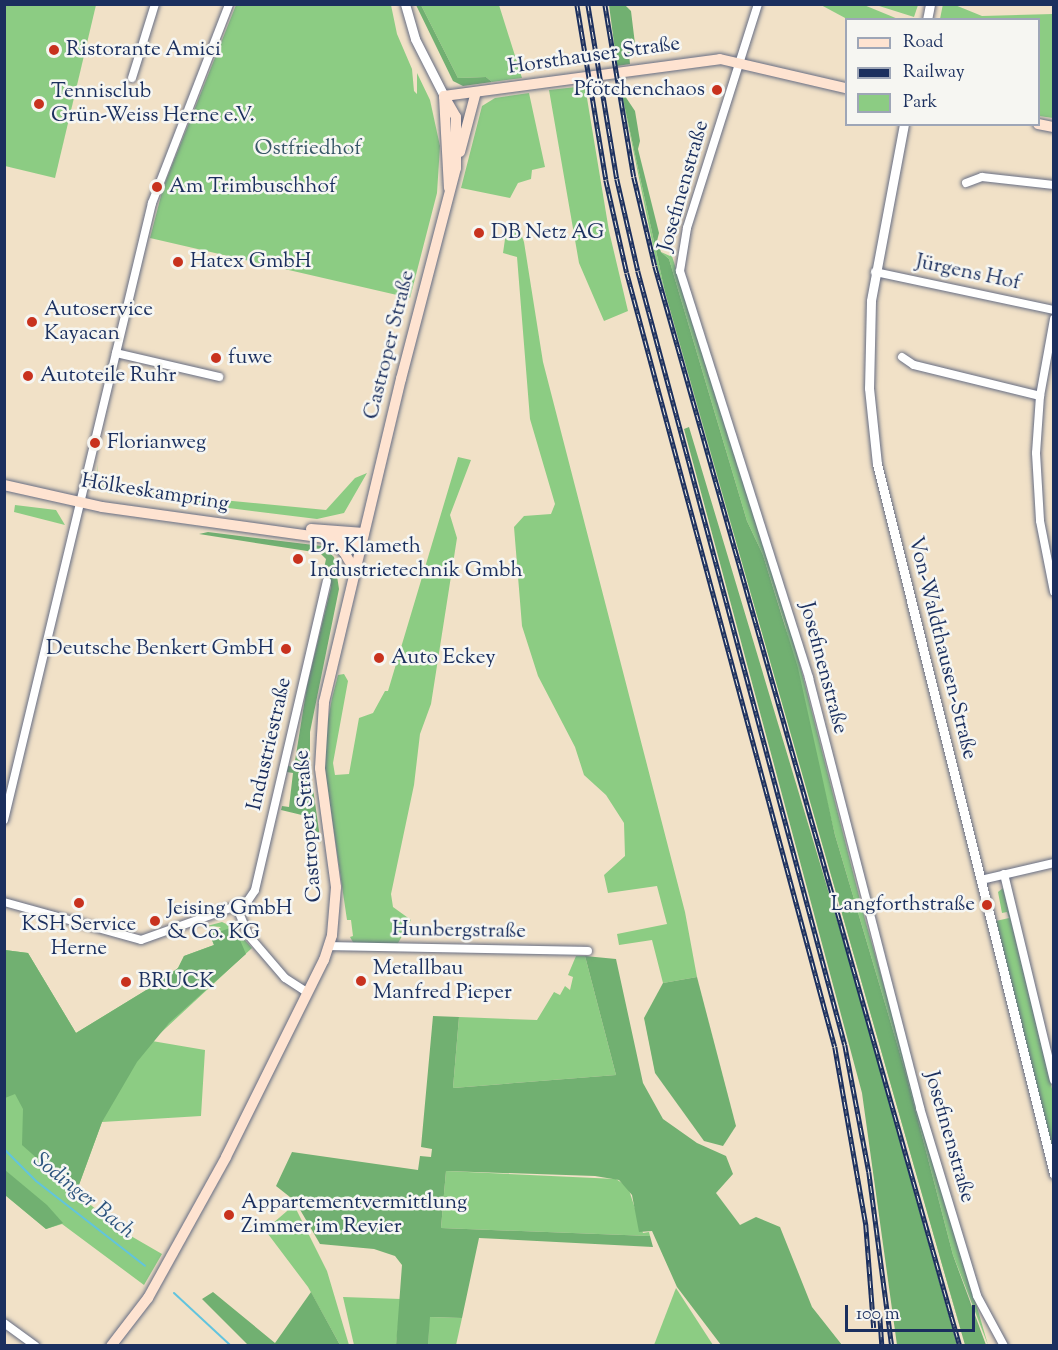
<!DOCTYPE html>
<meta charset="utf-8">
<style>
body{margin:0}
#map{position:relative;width:1058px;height:1350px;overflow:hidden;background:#f1e1c7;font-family:"Sorts Mill Goudy",serif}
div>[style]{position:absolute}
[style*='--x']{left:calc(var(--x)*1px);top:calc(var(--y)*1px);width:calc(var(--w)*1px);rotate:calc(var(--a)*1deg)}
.green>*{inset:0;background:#8ccc83}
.forest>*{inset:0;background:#71b071}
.stream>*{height:2px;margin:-1px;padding:0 1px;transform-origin:1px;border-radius:1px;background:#61c4de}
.roads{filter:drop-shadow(0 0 2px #666d83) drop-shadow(0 0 2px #666d83)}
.minor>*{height:8px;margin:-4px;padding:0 4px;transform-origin:4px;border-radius:4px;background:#fff}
.tertiary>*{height:9px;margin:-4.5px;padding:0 4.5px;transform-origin:4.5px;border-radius:4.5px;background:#fff}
.secondary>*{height:10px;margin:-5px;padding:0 5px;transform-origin:5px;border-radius:5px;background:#fee3d1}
.rail>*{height:4.5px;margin-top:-2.25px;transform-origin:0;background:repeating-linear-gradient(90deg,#f6f6f2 0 7px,#1b2f5e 0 14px);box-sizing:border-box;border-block:2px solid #1b2f5e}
.dots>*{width:16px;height:16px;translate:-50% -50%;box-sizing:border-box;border:3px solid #f6f6f2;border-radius:50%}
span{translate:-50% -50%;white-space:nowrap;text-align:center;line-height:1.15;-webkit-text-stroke:5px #f6f6f2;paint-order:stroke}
.poi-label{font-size:21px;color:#1b2f5e}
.left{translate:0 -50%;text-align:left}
.right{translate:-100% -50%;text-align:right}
.street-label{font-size:21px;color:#1b2f5e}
.park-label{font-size:21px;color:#375667}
.water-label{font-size:22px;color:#2c547e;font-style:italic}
.frame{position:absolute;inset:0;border:6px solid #1b2f5e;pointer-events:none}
.legend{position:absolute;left:845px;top:18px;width:195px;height:108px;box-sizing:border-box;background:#f6f6f2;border:2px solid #9ea6b7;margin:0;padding:8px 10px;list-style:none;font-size:18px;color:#1b2f5e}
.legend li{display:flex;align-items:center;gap:12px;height:30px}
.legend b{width:30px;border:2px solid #9ea6b7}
.scale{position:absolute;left:845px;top:1305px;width:130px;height:27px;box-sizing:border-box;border:3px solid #1b2f5e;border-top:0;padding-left:8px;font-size:18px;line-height:21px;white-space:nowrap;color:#1b2f5e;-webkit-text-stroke:4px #f6f6f2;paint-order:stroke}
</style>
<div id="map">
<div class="green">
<div style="clip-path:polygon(943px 4px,955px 5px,982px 16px,1053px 14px,1053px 118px,1039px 116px,1038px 20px,940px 19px)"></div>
<div style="clip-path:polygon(4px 5px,96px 5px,55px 178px,5px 166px)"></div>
<div style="clip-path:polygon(236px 5px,391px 5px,397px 34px,412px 69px,414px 91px,417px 94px,417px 73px,430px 100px,440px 146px,437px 193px,410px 298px,150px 238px,163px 188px)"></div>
<div style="clip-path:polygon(421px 5px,499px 5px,522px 78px,492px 82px,486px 77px,458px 78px)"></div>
<div style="clip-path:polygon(821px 5px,864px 5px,898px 19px,847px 19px)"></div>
<div style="clip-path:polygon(876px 5px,918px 4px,918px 5px,914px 17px)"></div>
<div style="clip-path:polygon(619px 81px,665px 292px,920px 1181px,965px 1345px,656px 261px)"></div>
<div style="clip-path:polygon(585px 86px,609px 231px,628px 311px,604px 321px,579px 263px,549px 90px)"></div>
<div style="clip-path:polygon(529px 93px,545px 167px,532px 170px,531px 179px,518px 183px,510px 198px,461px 188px,482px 106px,495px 98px)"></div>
<div style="clip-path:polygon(516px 221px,524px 242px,543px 362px,685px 912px,697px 977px,663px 983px,652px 940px,619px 945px,617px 934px,667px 924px,657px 886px,608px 893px,604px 875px,625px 856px,624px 823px,606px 795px,584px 775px,575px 747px,538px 676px,522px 626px,514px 527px,524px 516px,551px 514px,555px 504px,530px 419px,517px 257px,503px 253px,506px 232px)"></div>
<div style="clip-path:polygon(661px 252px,670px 256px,671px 253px,790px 626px,866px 923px,988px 1345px,953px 1255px,906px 1074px,835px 835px,785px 625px,763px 555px,747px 521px,669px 259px)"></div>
<div style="clip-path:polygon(458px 457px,471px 460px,450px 515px,457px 538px,431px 704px,420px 734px,414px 785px,391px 894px,393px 907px,411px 920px,397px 945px,354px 944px,350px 937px,353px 936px,351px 920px,347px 920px,325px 771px,326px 731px,332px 698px,338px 675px,344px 674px,348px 681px,333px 763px,335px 775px,349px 774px,359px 718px,373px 713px,385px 691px,388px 691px)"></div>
<div style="clip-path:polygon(97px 464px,98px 482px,108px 489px,326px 510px,355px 478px,367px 473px,344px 513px,317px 519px,108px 493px,97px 484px)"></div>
<div style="clip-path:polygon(15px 505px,56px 510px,65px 525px,14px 512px)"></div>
<div style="clip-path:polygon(1003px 888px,1053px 1093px,1053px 1155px,996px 921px,1009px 918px,1007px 912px,1002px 913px,998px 892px)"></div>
<div style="clip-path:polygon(222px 922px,233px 927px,252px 948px,152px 1041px,205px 1050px,201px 1116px,102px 1122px,76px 1193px,124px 1232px,162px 1254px,144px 1285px,62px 1224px,46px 1229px,5px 1195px,5px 950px,28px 953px,76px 1033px,161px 981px,178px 968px,184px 956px,214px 945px,210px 935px,221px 927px,207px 926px)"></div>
<div style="clip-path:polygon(576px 956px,585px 956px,616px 1075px,453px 1088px,459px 1017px,537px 1020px,554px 992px,560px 995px,565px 986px,570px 990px,573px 977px,568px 975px)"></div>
<div style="clip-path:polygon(446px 1171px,616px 1179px,628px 1187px,643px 1233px,649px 1232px,650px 1236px,441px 1228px)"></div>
<div style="clip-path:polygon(294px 1205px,327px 1271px,349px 1345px,340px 1345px,308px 1287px,265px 1230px)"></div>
<div style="clip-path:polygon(676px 1288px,713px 1345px,654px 1345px)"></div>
<div style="clip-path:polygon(343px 1297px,401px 1299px,396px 1345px,354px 1345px)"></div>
<div style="clip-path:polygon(429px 1317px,462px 1318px,456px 1345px,428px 1346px)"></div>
</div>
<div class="forest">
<div style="clip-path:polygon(416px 5px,421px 5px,458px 78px,486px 77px,492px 82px,463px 86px,453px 81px)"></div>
<div style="clip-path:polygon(609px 5px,625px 5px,631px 11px,635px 44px,630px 49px,636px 53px,629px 54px,630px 64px,617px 66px)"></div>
<div style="clip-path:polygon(621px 90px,635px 111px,640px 141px,638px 149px,659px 233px,657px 241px,661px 252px,669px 259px,747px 521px,763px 555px,798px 668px,835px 835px,906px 1074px,953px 1255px,986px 1345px,965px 1345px,665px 292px)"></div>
<div style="clip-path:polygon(689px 427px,849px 960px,957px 1345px,897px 1345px,862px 1093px,684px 429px)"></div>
<div style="clip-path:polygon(208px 532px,322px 546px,334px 557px,339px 589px,310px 732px,310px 767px,321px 845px,318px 832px,311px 832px,306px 816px,281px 810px,282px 806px,289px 807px,293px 773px,287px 772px,288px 766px,294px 767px,307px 686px,331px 587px,330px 579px,322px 578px,326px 559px,320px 553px,199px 534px)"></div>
<div style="clip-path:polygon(233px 927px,243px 937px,240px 940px,246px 954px,169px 1023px,137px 1062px,102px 1122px,76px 1193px,22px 1145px,23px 1109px,15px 1094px,5px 1098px,5px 950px,28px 953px,76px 1033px,161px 981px,178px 968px,184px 956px,214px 945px,210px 935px)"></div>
<div style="clip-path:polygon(585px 956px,616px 959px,643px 1083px,663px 1119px,697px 1143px,726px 1156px,733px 1174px,716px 1193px,740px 1225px,756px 1217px,780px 1227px,812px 1307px,842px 1345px,721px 1345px,677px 1287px,652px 1231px,639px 1232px,632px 1195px,619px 1180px,595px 1176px,446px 1171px,441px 1228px,650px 1236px,653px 1247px,479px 1238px,462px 1318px,430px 1317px,428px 1345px,396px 1345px,402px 1265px,395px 1256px,374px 1249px,320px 1244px,295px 1201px,276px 1186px,292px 1152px,418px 1170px,420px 1156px,431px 1157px,432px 1149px,421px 1147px,433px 1016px,459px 1017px,453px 1088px,616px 1075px)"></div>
<div style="clip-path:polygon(697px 977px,736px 1126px,723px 1146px,704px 1141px,655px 1073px,644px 1018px,663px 983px)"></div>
<div style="clip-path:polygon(5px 1170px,47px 1205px,63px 1223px,46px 1229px,5px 1195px)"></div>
<div style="clip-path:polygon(213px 1292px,275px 1343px,311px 1292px,340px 1345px,248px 1345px,202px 1299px)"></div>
</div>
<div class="stream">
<div style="--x:4;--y:1149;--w:45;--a:45"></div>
<div style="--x:36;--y:1181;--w:138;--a:37.9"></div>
<div style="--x:174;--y:1293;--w:78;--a:42.9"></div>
</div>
<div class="roads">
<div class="minor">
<div style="--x:758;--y:4;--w:235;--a:107.6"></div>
<div style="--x:687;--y:228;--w:44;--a:99.2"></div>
<div style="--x:680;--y:271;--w:427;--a:72.4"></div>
<div style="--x:809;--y:678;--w:444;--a:75.5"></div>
<div style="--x:920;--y:1108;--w:196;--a:73.1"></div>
<div style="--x:977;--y:1296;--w:57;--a:61.6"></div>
<div style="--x:132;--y:78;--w:77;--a:-72.7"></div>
<div style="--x:966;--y:183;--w:17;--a:-21"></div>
<div style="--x:982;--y:177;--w:72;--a:6.3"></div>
<div style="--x:875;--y:272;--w:183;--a:12"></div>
<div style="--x:1054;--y:319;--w:78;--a:100.3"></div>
<div style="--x:1040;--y:396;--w:57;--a:94"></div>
<div style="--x:1036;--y:453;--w:68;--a:86.6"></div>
<div style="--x:1040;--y:521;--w:72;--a:78.8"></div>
<div style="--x:116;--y:353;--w:106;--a:13.1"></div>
<div style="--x:902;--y:357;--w:14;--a:34"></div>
<div style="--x:914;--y:365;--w:130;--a:13.8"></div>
<div style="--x:4;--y:820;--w:635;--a:-76.51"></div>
<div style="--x:152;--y:203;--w:213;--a:-68.8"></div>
<div style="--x:1004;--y:874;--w:212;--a:76.4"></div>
<div style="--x:981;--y:880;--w:75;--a:-13.1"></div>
<div style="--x:4;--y:902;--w:142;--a:15.5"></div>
<div style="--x:141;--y:940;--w:113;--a:-19.7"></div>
<div style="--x:247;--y:902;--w:14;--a:-56"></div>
<div style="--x:255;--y:890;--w:317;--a:-76.9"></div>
<div style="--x:237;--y:908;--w:30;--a:67"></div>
<div style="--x:249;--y:936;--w:55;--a:49.4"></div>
<div style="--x:285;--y:978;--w:27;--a:33"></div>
<div style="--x:329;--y:946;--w:259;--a:1.1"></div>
<div style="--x:4;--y:1323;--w:39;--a:36"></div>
</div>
<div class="tertiary">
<div style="--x:405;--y:4;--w:36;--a:74"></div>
<div style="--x:415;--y:39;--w:64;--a:63"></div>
<div style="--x:927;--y:20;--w:16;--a:-79"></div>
<div style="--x:904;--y:124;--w:180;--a:100.6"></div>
<div style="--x:871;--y:301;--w:87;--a:91.3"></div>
<div style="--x:869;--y:388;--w:76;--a:84"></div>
<div style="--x:877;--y:464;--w:732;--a:76"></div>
</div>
<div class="secondary">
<div style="--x:444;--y:96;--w:278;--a:-7.6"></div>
<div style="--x:720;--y:59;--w:129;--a:13"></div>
<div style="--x:444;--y:96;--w:92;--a:86.9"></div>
<div style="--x:1038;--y:124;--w:16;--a:11"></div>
<div style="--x:460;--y:152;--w:62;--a:-75.1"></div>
<div style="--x:4;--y:485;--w:100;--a:12.7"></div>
<div style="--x:102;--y:507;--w:262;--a:7.9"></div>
<div style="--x:311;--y:529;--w:53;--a:4.3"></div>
<div style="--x:329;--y:539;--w:20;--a:41"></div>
<div style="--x:344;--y:552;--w:22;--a:60"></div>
<div style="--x:111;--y:1346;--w:61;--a:-52.4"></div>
<div style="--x:148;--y:1298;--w:161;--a:-61"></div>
<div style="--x:226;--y:1157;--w:220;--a:-63.6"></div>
<div style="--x:324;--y:960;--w:26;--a:-72"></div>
<div style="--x:332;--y:935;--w:48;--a:-85.2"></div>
<div style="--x:336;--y:887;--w:120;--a:-97.7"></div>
<div style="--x:320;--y:768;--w:66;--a:-86.5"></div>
<div style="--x:324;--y:702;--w:332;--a:-76.6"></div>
<div style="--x:401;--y:379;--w:218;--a:-75.4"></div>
<div style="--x:456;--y:168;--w:51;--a:-90"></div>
<div style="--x:456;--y:117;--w:24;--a:-120"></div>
</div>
</div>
<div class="rail">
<div style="--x:577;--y:4;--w:178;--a:80.6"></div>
<div style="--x:606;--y:180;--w:95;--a:77.3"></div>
<div style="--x:627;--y:273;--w:801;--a:74.96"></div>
<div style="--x:835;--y:1047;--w:181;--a:80.1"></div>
<div style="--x:866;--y:1225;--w:103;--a:85.6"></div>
<div style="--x:588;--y:4;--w:177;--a:80.6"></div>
<div style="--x:617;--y:179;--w:94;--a:77.1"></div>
<div style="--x:638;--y:271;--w:801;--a:75.03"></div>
<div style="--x:845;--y:1045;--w:129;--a:79.3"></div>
<div style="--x:869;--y:1172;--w:176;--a:82.5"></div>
<div style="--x:605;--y:4;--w:175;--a:80.5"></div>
<div style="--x:634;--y:177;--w:91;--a:76.7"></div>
<div style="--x:655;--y:266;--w:1122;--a:74.23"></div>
<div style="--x:880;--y:1316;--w:30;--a:86"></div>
</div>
<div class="dots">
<div style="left:54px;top:50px;background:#c8321e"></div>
<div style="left:717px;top:90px;background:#c8321e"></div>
<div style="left:39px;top:104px;background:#c8321e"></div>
<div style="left:157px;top:187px;background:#c8321e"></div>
<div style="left:479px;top:233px;background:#c8321e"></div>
<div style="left:178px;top:262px;background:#c8321e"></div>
<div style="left:32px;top:322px;background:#c8321e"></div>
<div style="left:216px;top:358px;background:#c8321e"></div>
<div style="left:28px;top:376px;background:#c8321e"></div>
<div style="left:95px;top:443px;background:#c8321e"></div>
<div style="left:298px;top:559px;background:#c8321e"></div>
<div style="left:286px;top:649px;background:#c8321e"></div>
<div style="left:379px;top:658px;background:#c8321e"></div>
<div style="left:79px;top:903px;background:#c8321e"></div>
<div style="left:987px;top:905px;background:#c8321e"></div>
<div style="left:155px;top:921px;background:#c8321e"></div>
<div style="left:361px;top:981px;background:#c8321e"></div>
<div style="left:126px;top:982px;background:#c8321e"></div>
<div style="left:229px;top:1215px;background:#c8321e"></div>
</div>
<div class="poi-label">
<span class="left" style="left:66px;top:50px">Ristorante Amici</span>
<span class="right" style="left:705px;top:90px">Pfötchenchaos</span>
<span class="left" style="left:51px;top:104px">Tennisclub<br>Grün-Weiss Herne e.V.</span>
<span class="left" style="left:169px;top:187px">Am Trimbuschhof</span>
<span class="left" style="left:491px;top:233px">DB Netz AG</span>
<span class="left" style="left:190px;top:262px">Hatex GmbH</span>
<span class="left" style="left:44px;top:322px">Autoservice<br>Kayacan</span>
<span class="left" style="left:228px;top:358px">fuwe</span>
<span class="left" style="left:40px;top:376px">Autoteile Ruhr</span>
<span class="left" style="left:107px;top:443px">Florianweg</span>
<span class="left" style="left:310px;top:559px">Dr. Klameth<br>Industrietechnik Gmbh</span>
<span class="right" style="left:274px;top:649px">Deutsche Benkert GmbH</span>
<span class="left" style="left:391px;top:658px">Auto Eckey</span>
<span class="right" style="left:975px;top:905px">Langforthstraße</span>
<span class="left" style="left:167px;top:921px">Jeising GmbH<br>&amp; Co. KG</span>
<span style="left:79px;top:937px">KSH Service<br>Herne</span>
<span class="left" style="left:373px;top:981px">Metallbau<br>Manfred Pieper</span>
<span class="left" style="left:138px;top:982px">BRUCK</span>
<span class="left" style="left:241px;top:1215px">Appartementvermittlung<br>Zimmer im Revier</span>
</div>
<div class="street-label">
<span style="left:594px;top:56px;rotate:-8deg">Horsthauser Straße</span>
<span style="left:684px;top:186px;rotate:-74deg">Josefinenstraße</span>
<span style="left:968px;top:273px;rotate:12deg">Jürgens Hof</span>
<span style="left:390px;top:345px;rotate:-76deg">Castroper Straße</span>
<span style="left:155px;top:493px;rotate:9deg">Hölkeskampring</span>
<span style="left:942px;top:648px;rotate:76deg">Von-Waldthausen-Straße</span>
<span style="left:823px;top:668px;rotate:75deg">Josefinenstraße</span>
<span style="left:270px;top:744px;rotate:-77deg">Industriestraße</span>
<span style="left:309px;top:826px;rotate:-95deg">Castroper Straße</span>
<span style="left:459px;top:931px;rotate:1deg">Hunbergstraße</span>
<span style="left:949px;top:1137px;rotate:74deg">Josefinenstraße</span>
</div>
<div class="park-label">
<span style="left:308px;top:149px">Ostfriedhof</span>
</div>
<div class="water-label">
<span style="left:83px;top:1197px;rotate:39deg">Sodinger Bach</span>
</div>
<div class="frame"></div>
<ul class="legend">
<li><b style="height:8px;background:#fee3d1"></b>Road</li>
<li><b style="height:8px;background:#1b2f5e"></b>Railway</li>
<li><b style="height:16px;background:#8ccc83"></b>Park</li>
</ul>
<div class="scale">100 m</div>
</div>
